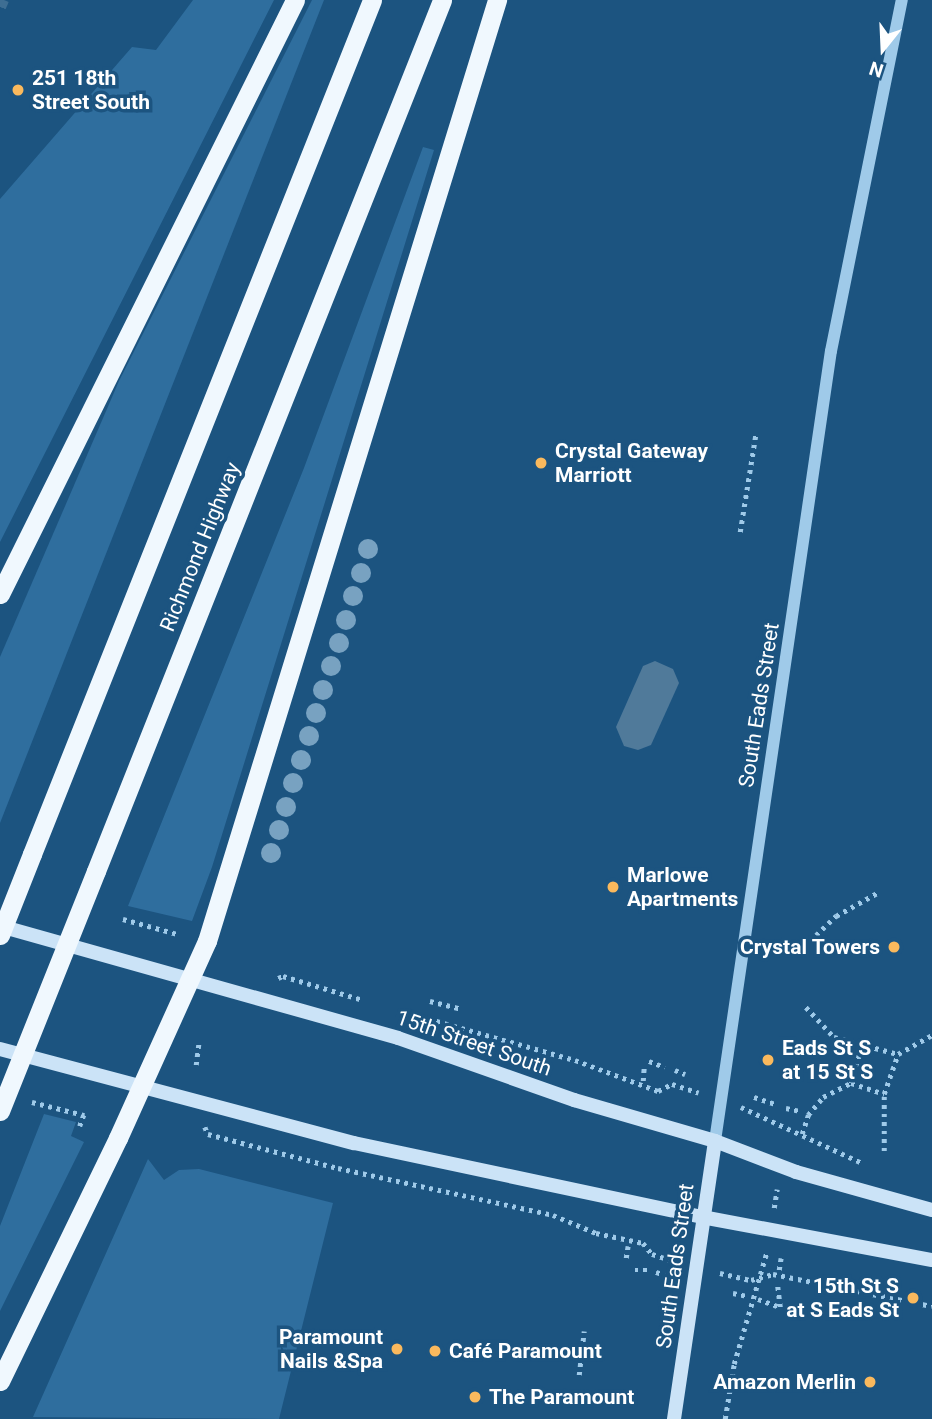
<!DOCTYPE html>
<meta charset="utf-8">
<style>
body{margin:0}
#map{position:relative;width:932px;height:1419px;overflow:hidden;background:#1c5480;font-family:Roboto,sans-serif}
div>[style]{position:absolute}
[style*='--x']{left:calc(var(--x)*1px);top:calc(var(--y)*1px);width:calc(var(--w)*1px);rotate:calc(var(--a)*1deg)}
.green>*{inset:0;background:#2f6e9e}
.water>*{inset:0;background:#507a9a}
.tertiary-tunnel>*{height:12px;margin-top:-6px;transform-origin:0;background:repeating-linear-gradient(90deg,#3e6e93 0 12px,transparent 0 18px)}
.path>*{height:4.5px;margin-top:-2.25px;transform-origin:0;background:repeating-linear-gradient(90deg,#9fcae9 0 3.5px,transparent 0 8.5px)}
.tertiary>*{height:12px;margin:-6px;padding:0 6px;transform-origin:6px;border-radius:6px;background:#9fcae9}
.secondary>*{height:14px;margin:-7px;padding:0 7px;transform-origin:7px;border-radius:7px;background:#cbe3f7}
.trunk>*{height:19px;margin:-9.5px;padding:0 9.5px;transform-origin:9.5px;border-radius:9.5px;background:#f0f8fe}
.trunk-bridge>*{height:19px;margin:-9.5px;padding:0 9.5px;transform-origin:9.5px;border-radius:9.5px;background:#f0f8fe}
.trees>*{width:20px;height:20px;margin:-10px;border-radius:50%;background:#78a2c1}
.dots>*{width:19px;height:19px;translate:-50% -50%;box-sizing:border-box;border:4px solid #1c5480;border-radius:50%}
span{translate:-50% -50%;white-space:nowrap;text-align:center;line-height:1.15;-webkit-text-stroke:7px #1c5480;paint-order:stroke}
.poi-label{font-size:21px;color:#fff;font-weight:700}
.left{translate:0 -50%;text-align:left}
.right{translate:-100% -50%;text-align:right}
.street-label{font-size:21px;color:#fff}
.north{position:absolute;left:848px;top:14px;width:70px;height:70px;-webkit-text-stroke:5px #1c5480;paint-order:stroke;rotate:198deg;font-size:19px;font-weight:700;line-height:28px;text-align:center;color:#fff}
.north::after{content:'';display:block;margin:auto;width:24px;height:32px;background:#fff;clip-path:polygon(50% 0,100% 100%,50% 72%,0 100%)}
</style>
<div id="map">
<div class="green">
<div style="clip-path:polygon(193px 0,274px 0,0 542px,0 199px,132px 47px,156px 50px)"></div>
<div style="clip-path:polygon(312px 0,324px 0,0 823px,0 657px,119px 381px)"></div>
<div style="clip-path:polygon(423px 147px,434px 150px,212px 867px,192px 921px,128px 906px,304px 468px)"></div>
<div style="clip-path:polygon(44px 1114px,76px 1122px,71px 1136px,84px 1142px,0 1311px,0 1226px)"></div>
<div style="clip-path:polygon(148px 1159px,164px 1180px,179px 1170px,199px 1169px,333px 1203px,279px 1419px,33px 1417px)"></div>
</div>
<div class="water">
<div style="clip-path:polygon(655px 661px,673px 669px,679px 683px,651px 745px,638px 750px,624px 746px,616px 727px,643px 666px)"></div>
</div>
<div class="tertiary-tunnel">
<div style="--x:0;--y:7;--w:8;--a:-67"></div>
</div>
<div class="path">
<div style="--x:740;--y:532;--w:101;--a:-80.9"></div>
<div style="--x:123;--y:919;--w:56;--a:15.5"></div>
<div style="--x:816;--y:935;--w:28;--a:-44"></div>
<div style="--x:836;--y:916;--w:47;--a:-29.3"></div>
<div style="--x:278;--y:978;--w:5;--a:-22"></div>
<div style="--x:283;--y:976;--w:84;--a:16.7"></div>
<div style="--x:430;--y:1001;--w:30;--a:14"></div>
<div style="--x:806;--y:1007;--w:41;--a:47"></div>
<div style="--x:834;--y:1037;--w:66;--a:14.9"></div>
<div style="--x:412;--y:1014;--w:169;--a:15.8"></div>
<div style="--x:575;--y:1060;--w:89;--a:20.5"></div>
<div style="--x:658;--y:1091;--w:16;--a:-27"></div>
<div style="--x:672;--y:1084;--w:28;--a:18"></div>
<div style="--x:649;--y:1061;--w:17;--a:21"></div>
<div style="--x:196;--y:1065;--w:24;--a:-83"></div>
<div style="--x:675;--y:1070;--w:11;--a:22"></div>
<div style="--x:643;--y:1081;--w:16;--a:-86"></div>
<div style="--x:851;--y:1083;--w:35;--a:18"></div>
<div style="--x:754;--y:1097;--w:23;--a:18"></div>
<div style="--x:32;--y:1102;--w:54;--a:14"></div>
<div style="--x:84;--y:1115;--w:12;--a:110"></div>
<div style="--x:741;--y:1107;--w:133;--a:24.8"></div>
<div style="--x:786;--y:1108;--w:14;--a:12"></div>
<div style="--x:205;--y:1127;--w:8;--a:67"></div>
<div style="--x:208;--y:1134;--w:134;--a:14.7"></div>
<div style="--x:338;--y:1168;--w:220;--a:12.3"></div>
<div style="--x:553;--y:1215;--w:47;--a:22.7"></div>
<div style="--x:596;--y:1233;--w:48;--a:12"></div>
<div style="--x:643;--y:1243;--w:14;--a:51"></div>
<div style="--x:652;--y:1254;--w:23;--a:18"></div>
<div style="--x:802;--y:1134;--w:20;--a:-72"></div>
<div style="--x:808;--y:1115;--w:23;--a:-50"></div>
<div style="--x:823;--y:1097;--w:31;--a:-27"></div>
<div style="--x:851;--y:1083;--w:37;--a:-74"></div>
<div style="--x:884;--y:1151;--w:57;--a:-90"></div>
<div style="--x:884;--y:1094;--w:42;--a:-70.7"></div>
<div style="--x:898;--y:1054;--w:39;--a:-29"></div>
<div style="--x:774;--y:1208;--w:19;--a:-81"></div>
<div style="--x:626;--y:1258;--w:12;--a:-81"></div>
<div style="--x:635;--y:1270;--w:13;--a:0"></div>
<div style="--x:779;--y:1270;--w:12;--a:-81"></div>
<div style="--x:656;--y:1272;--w:9;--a:18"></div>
<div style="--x:720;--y:1273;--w:32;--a:13"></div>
<div style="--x:751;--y:1280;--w:23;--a:-15"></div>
<div style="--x:773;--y:1274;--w:162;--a:11.4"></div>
<div style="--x:733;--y:1293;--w:14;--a:12"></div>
<div style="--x:758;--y:1299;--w:23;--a:20"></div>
<div style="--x:780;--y:1307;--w:24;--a:-97"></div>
<div style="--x:579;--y:1375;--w:44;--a:-83.5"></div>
<div style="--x:725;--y:1419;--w:56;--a:-80.7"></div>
<div style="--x:734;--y:1364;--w:118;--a:-73.7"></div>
</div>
<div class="tertiary">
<div style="--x:715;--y:1141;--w:798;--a:-81.65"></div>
<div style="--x:831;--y:351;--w:358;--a:-78.6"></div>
</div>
<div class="secondary">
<div style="--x:0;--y:926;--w:413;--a:15.7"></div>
<div style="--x:398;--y:1038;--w:187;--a:19.4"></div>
<div style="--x:574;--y:1100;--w:147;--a:16.2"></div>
<div style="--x:715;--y:1141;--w:87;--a:20.9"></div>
<div style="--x:796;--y:1172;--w:141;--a:15.6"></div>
<div style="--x:0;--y:1049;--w:366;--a:14.9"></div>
<div style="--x:354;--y:1143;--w:356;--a:12"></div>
<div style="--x:702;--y:1217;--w:234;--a:10.6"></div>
<div style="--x:674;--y:1419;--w:281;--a:-81.6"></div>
</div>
<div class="trunk">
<div style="--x:0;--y:594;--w:663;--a:-63.59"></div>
<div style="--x:32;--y:854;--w:919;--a:-68.29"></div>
<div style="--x:96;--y:871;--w:937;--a:-68.33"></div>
<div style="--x:0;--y:1381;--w:270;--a:-64.1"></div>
<div style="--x:118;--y:1138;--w:216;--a:-65.7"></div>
<div style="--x:207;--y:941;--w:985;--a:-72.87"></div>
</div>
<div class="trunk-bridge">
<div style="--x:0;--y:935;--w:87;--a:-68.4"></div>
<div style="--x:0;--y:1111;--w:258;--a:-68.2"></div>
</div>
<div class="trees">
<div style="left:368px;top:549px"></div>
<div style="left:361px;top:573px"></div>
<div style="left:353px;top:596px"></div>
<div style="left:346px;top:620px"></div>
<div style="left:339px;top:643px"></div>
<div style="left:331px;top:666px"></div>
<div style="left:323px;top:690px"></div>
<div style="left:316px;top:713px"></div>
<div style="left:309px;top:736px"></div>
<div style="left:301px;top:760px"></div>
<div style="left:293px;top:783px"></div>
<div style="left:286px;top:807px"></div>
<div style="left:279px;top:830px"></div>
<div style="left:271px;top:853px"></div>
</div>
<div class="dots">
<div style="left:18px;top:90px;background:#fab95d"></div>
<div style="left:541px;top:463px;background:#fab95d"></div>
<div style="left:613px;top:887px;background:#fab95d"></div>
<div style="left:894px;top:947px;background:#fab95d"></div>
<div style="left:768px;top:1060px;background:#fab95d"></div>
<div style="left:913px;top:1298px;background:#fab95d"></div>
<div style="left:397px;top:1349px;background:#fab95d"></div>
<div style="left:435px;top:1351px;background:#fab95d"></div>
<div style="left:870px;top:1382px;background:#fab95d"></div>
<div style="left:475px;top:1397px;background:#fab95d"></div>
</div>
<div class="poi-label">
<span class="left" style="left:32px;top:90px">251 18th<br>Street South</span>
<span class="left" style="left:555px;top:463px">Crystal Gateway<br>Marriott</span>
<span class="left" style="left:627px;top:887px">Marlowe<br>Apartments</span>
<span class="right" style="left:880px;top:947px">Crystal Towers</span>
<span class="left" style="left:782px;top:1060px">Eads St S<br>at 15 St S</span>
<span class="right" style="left:899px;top:1298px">15th St S<br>at S Eads St</span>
<span class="right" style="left:383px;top:1349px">Paramount<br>Nails &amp;Spa</span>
<span class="left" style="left:449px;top:1351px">Café Paramount</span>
<span class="right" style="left:856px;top:1382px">Amazon Merlin</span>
<span class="left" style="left:489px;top:1397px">The Paramount</span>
</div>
<div class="street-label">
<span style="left:200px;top:547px;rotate:-68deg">Richmond Highway</span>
<span style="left:759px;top:705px;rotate:-81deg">South Eads Street</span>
<span style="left:474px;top:1043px;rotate:19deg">15th Street South</span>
<span style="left:675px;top:1266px;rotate:-82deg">South Eads Street</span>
</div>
<div class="north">N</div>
</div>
